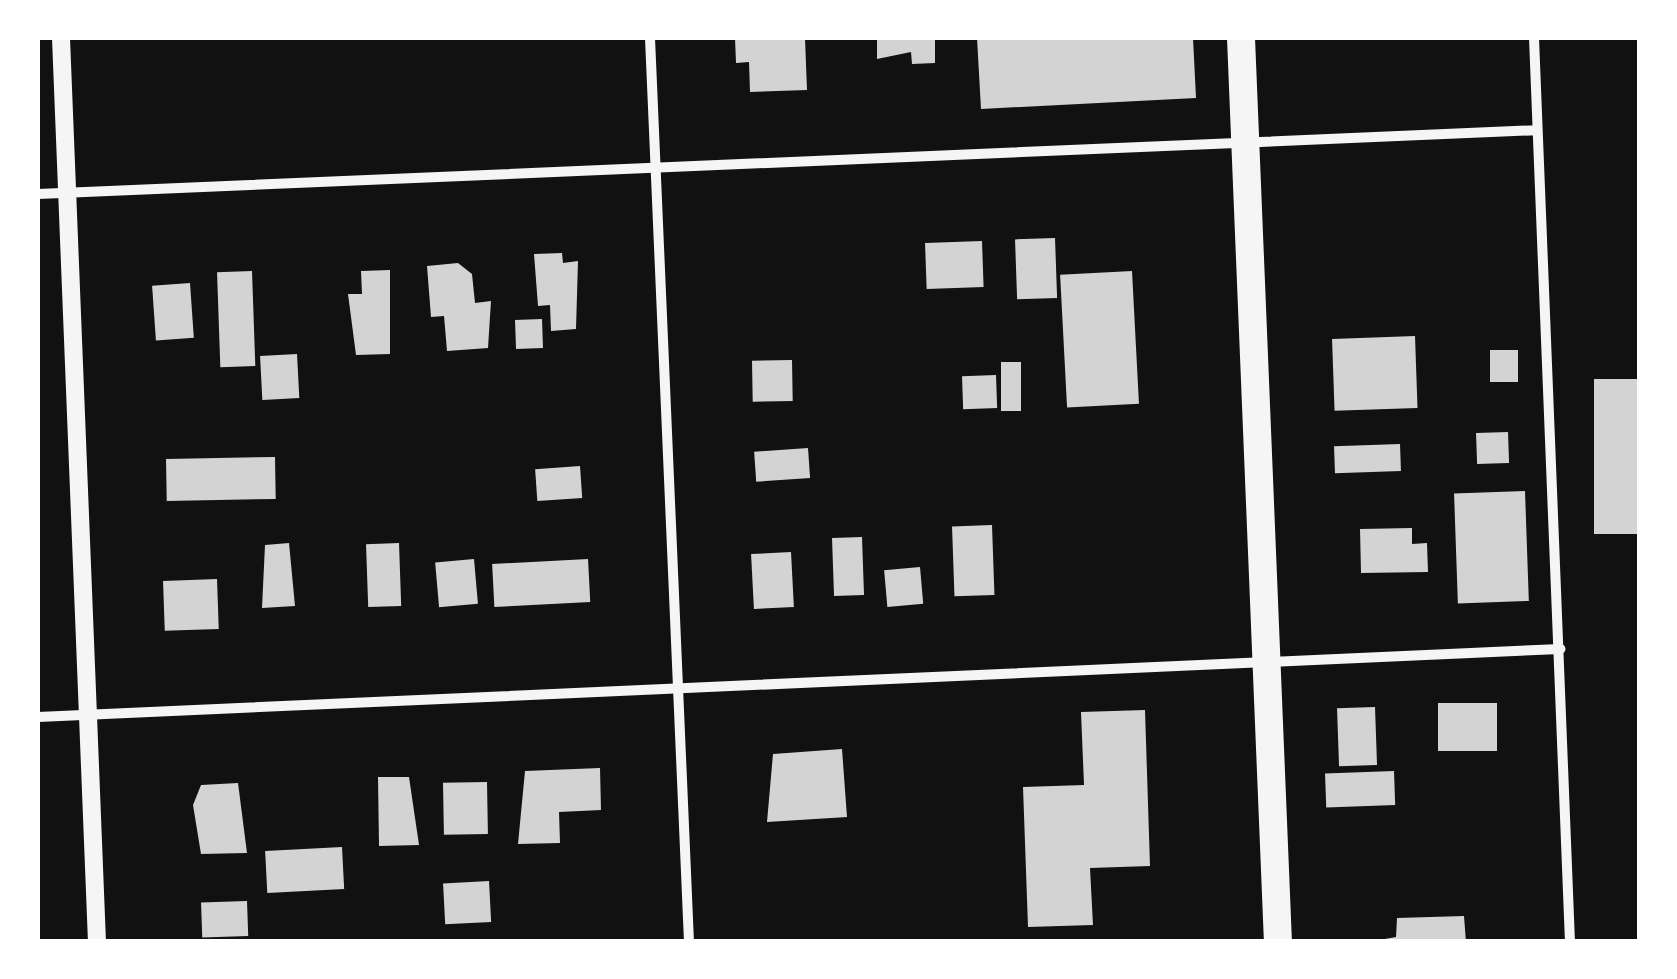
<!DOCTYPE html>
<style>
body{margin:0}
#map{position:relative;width:1677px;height:979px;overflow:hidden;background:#111;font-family:"Sofia Sans Condensed",sans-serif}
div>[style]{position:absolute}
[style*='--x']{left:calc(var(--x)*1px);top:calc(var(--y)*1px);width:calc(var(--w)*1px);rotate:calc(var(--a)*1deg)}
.building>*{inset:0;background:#d3d3d3;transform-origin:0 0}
.minor>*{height:10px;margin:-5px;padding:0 5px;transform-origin:5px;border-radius:5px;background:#f5f5f5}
.tertiary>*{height:18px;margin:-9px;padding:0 9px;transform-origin:9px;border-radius:9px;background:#f5f5f5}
.trunk>*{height:28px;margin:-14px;padding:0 14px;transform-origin:14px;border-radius:14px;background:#f5f5f5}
span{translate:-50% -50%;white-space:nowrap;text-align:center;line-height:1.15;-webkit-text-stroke:8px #fff;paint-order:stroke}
.frame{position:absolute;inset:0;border:40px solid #fff;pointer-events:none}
</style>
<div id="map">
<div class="building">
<div style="clip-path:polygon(735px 38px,805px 38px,807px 90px,750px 92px,749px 62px,736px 63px)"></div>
<div style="clip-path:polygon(877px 38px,935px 38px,935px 63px,912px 64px,911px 52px,877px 59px)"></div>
<div style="clip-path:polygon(977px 38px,1193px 38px,1196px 98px,981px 109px)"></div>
<div style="left:1055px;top:238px;width:60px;height:40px;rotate:88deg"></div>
<div style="left:982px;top:241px;width:46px;height:57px;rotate:88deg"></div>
<div style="clip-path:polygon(562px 253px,563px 263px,578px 261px,576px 329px,551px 331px,550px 305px,538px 306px,534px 254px)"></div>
<div style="clip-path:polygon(458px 263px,472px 274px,475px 303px,491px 301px,488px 348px,447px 351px,444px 316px,431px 317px,427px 266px)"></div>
<div style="clip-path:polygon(390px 270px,390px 354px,356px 355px,348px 294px,362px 294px,361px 271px)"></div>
<div style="left:252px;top:271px;width:95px;height:35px;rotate:88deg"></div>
<div style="left:1132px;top:271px;width:133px;height:72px;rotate:87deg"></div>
<div style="left:190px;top:283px;width:55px;height:38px;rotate:86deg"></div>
<div style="left:542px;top:319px;width:29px;height:27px;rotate:88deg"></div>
<div style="left:1415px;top:336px;width:72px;height:83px;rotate:88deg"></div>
<div style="left:1490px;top:350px;width:28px;height:32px"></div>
<div style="left:297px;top:354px;width:44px;height:37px;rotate:87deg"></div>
<div style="left:792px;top:360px;width:41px;height:40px;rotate:89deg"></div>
<div style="left:1001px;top:362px;width:20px;height:49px"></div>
<div style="left:996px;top:375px;width:33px;height:34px;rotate:88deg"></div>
<div style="left:1640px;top:379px;width:155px;height:46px;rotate:90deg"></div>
<div style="left:1508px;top:432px;width:31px;height:32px;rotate:88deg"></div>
<div style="left:1400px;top:444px;width:27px;height:66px;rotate:88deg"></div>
<div style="left:808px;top:448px;width:30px;height:54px;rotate:86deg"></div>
<div style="left:275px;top:457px;width:42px;height:109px;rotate:89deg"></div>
<div style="left:580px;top:466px;width:32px;height:45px;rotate:86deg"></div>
<div style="left:1525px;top:491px;width:110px;height:71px;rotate:88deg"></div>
<div style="left:992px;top:525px;width:70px;height:40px;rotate:88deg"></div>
<div style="clip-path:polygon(1412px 528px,1412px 544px,1427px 543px,1428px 572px,1361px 573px,1360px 529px)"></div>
<div style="left:862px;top:537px;width:58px;height:30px;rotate:88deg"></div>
<div style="clip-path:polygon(289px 543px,295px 606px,262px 608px,265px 545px)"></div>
<div style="left:399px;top:543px;width:63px;height:33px;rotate:88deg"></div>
<div style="left:791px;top:552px;width:55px;height:40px;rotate:87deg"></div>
<div style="left:474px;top:559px;width:45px;height:39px;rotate:85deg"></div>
<div style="left:588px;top:559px;width:43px;height:96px;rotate:87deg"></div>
<div style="left:920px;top:567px;width:37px;height:36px;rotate:85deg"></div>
<div style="left:217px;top:579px;width:50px;height:54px;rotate:88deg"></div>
<div style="left:1497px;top:703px;width:48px;height:59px;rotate:90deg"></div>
<div style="left:1375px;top:707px;width:58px;height:38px;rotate:88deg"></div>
<div style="clip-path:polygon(1145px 710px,1150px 866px,1090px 868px,1093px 925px,1028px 927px,1023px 787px,1084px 785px,1081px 712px)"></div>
<div style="clip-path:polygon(842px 749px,847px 817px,767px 822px,773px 754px)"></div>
<div style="clip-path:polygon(600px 768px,601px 810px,559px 812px,560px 843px,518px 844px,525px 771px)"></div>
<div style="left:1394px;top:771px;width:34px;height:69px;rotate:88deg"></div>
<div style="clip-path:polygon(378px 777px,409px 777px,419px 845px,379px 846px)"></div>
<div style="left:487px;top:782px;width:52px;height:44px;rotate:89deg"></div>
<div style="clip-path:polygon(238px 783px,247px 853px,201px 854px,193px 805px,201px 785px)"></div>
<div style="left:342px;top:847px;width:42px;height:77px;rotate:87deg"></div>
<div style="left:489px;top:881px;width:41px;height:46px;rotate:87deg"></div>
<div style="left:247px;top:901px;width:35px;height:46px;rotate:88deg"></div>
<div style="clip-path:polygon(1464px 916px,1466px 942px,1368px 942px,1396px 937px,1397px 918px)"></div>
</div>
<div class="minor">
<div style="--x:650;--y:38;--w:905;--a:87.53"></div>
<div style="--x:1534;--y:38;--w:905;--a:87.72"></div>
<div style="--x:38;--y:194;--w:1500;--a:-2.44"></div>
<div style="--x:38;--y:717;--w:1524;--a:-2.56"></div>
</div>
<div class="tertiary">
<div style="--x:61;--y:38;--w:905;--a:87.72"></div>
</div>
<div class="trunk">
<div style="--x:1241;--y:38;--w:905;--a:87.66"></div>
</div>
<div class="frame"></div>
</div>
